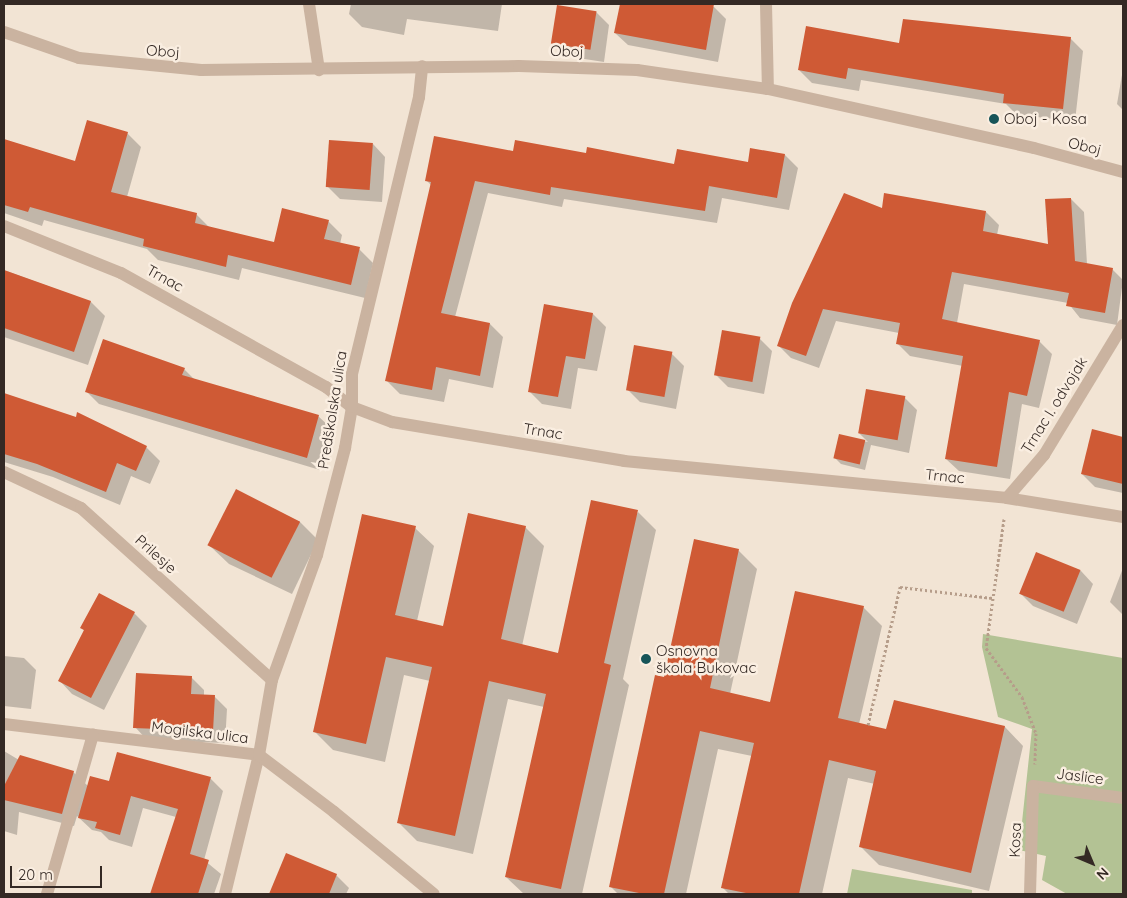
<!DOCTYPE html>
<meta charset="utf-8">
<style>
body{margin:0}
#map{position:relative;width:1127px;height:898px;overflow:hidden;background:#f2e4d4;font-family:Quicksand,sans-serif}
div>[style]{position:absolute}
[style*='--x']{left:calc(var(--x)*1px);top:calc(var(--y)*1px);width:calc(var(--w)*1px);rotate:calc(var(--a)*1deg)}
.green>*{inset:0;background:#b3c294}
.shadow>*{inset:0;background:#0003}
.building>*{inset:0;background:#cf5a35;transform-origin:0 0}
.path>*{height:3px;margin-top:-1.5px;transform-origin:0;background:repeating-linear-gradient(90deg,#b69d8a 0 2.5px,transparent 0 5px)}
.service>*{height:12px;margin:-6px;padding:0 6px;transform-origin:6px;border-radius:6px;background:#cab3a0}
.minor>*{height:12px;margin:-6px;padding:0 6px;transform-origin:6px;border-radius:6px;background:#cab3a0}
.tertiary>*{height:12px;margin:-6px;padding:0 6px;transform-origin:6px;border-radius:6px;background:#cab3a0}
.dots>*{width:14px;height:14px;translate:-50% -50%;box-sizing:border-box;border:2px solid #faeee1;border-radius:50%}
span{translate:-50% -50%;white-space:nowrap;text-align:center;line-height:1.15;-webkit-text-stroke:5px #faeee1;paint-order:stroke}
.street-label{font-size:15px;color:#342924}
.poi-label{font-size:15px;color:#342924}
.left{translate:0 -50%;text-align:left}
.frame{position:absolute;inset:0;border:5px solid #342924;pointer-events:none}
.north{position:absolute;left:1067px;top:838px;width:50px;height:50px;-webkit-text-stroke:4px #faeee1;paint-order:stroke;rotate:135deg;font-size:14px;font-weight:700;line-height:20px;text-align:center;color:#342924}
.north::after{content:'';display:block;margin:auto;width:18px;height:22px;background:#342924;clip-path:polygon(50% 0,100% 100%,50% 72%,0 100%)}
.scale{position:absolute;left:10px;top:866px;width:92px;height:22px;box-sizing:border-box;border:2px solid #342924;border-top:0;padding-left:6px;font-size:15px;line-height:18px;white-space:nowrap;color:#342924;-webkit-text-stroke:4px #faeee1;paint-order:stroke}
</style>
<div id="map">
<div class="green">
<div style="clip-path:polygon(983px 634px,1123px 658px,1123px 894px,1067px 894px,1042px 880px,1046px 856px,1019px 850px,1032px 729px,998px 717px,982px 647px)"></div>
<div style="clip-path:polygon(852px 869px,972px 890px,972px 894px,847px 894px)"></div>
</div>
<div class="shadow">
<div style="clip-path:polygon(351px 4px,502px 4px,498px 31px,407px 19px,404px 35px,362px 27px,349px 14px)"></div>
<div style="clip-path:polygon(621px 4px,714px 7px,726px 19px,718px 62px,628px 45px,615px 33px)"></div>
<div style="clip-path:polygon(596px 12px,609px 25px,604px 62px,565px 56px,552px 44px)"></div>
<div style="clip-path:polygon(1070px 38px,1083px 51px,1075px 121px,1017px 115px,1006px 104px,861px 80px,859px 91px,812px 83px,799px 70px,900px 44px)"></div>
<div style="clip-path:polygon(1123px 69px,1123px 110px,1117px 104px)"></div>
<div style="clip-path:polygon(127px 133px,141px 147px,127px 197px,196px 214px,210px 228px,275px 243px,328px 221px,342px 235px,340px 244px,359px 249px,373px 263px,365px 298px,242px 268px,239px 280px,158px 260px,147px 249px,44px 220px,42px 226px,4px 213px,4px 140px,76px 163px)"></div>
<div style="clip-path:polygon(373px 144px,385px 157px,382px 202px,340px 199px,327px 186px)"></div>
<div style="clip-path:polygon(751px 149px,785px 155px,798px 168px,789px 210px,722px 198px,717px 223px,564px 199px,562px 207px,488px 193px,455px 317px,490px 324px,503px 337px,493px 388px,449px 379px,444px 402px,400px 394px,387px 381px,432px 186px,426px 180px,514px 152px,587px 154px,675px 165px,749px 164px)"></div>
<div style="clip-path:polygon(1071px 199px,1084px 212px,1087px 264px,1112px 269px,1123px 280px,1117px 325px,1080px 318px,1068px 303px,964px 284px,957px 323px,1039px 341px,1052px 354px,1039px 408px,1022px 404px,1010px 479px,959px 471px,946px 459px,963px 366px,910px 356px,897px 343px,899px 333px,836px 321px,819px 368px,791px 358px,778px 345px,882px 210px,986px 212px,999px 225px,997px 235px,1049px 245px)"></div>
<div style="clip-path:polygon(4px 270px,91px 302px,105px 316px,88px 365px,4px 337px)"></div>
<div style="clip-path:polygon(545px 306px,593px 314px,606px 327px,597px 371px,578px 368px,571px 409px,542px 404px,529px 391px)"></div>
<div style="clip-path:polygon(759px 338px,772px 351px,764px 394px,728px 387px,715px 374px)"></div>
<div style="clip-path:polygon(671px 353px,684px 366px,676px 409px,640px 402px,627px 389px)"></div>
<div style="clip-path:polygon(184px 369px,195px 380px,318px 416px,331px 428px,320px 470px,99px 404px,86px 391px)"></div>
<div style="clip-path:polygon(4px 395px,76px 418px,146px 447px,160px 461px,150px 484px,131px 476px,120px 505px,53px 477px,4px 462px)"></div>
<div style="clip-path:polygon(904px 397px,917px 410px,909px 453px,871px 445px,865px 470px,841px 464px,835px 458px,840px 436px,868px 442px,859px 433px)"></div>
<div style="clip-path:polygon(1093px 431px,1123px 438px,1123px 493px,1095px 487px,1082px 474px)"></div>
<div style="clip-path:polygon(236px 491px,300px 522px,318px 540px,292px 594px,229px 564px,210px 546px)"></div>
<div style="clip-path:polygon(638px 512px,656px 530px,623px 679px,629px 685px,582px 894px,524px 894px,506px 877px,544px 707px,508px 699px,473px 854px,417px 841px,399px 823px,430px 681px,404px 675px,385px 762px,333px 750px,314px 731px,415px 528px,434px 546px,417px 621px,444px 627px,525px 527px,544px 546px,522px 646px,559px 654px)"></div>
<div style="clip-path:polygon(738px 550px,757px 569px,730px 694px,771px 703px,863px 607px,882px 626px,859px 724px,887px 730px,1005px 727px,1023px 746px,989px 891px,879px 865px,860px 846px,875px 784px,848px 778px,822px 894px,729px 894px,722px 887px,752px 756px,718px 749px,686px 894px,618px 894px,610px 886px,664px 679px)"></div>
<div style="clip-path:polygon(1036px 554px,1081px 571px,1093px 584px,1077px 624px,1033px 606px,1020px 593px)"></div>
<div style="clip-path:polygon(1123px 568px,1123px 615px,1110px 602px)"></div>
<div style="clip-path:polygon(134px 613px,147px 626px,104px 710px,72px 694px,60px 681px,85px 632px,82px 628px)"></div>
<div style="clip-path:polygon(4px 656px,24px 658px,36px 670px,31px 709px,4px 706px)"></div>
<div style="clip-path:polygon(191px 677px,204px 690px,204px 696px,214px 696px,227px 709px,225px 743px,147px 740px,135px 727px)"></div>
<div style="clip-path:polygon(4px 751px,19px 760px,73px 772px,88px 786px,210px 778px,223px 791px,204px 860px,221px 874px,214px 894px,152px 894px,176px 817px,143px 808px,132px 847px,109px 840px,101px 832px,92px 830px,77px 816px,74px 826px,19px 812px,17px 835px,4px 831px)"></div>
<div style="clip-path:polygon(287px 854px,336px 875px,349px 888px,346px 894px,270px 894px)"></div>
</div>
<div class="building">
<div style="clip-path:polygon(620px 4px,714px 4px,706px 50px,614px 33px)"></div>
<div style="left:557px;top:5px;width:40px;height:39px;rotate:9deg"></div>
<div style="clip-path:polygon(903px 19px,1071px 37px,1063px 109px,1003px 103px,1004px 94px,848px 68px,846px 79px,798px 70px,806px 26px,899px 43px)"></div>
<div style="clip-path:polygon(87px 120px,128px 132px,111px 192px,197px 213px,195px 223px,274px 242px,282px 208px,329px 220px,324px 239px,360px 247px,351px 285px,228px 255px,226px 267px,143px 246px,144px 239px,30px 207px,28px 212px,4px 205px,4px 139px,75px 161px)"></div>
<div style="clip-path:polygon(434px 136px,513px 151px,515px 140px,586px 153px,587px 147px,674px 164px,677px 149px,748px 162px,750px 148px,785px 154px,777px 198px,709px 186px,705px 211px,551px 187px,550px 195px,475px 181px,441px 313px,490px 323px,480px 376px,436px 367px,432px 390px,385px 381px,431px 182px,425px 181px)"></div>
<div style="left:329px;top:140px;width:44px;height:47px;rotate:4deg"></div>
<div style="clip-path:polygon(844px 193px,882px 208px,884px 193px,986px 211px,983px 231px,1048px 244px,1045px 199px,1071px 198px,1075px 261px,1113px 268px,1105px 313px,1066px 306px,1069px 293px,952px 272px,942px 319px,1040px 340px,1027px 396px,1009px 392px,997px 467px,945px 459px,963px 356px,896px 344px,900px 323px,823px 309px,806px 356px,777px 346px,792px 303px)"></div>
<div style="clip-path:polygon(4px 270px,91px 301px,74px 352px,4px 328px)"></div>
<div style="clip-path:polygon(544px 304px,593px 313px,585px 359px,566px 356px,558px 397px,528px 392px)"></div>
<div style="left:722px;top:330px;width:39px;height:46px;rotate:10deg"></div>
<div style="clip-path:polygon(103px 339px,185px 368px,182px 375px,319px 415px,307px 458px,85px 392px)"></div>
<div style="left:634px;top:345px;width:39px;height:46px;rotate:10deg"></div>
<div style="left:866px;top:389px;width:40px;height:45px;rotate:10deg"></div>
<div style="clip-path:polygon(4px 393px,76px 417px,77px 412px,147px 446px,136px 471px,117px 463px,106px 492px,37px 464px,4px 454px)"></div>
<div style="clip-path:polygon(1092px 429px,1123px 437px,1123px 484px,1081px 474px)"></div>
<div style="left:839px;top:434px;width:27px;height:25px;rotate:13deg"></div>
<div style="left:236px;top:489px;width:72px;height:63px;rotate:27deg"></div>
<div style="clip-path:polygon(591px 500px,638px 510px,604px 663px,611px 665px,561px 889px,505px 877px,546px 694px,489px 681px,455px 836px,397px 823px,432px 667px,386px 657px,366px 744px,313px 732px,362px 514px,416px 526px,395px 615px,443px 626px,468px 513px,526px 526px,501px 639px,558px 653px)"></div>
<div style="clip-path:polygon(694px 539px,739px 549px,710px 688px,770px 702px,795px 591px,864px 606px,838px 718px,886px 729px,894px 700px,1005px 726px,971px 873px,859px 847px,876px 771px,829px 760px,799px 894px,751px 894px,721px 888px,754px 743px,700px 731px,664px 894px,644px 894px,609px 887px,655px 675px,664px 677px)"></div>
<div style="left:1036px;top:552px;width:48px;height:45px;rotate:22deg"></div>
<div style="clip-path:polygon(99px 593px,135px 612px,91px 698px,58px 681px,84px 630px,80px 628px)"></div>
<div style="clip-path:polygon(136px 673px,192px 676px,191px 694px,215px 695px,213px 731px,133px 728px)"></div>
<div style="clip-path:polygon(117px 752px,211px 777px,190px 854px,209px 860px,198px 894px,150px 894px,178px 809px,131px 796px,120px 835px,95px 828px,97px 822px,78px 818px,90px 776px,109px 781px)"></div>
<div style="clip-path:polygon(20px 755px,74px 771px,62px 814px,4px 800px,4px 786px)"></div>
<div style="clip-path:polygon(286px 853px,337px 874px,329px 894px,269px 894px)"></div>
</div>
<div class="path">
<div style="--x:1004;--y:519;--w:130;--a:97.9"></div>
<div style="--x:986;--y:648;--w:61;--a:53.7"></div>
<div style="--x:1022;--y:697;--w:39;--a:69"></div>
<div style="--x:1036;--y:733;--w:31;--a:92"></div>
<div style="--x:868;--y:725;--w:142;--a:-76.9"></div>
<div style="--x:900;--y:587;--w:93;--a:6.8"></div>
</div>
<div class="service">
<div style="--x:1033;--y:786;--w:91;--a:7.6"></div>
<div style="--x:225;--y:894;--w:143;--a:-76.3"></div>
</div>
<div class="minor">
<div style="--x:309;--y:4;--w:67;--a:81.4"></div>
<div style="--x:766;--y:4;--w:85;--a:88.7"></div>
<div style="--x:4;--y:226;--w:126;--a:21.9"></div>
<div style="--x:121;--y:273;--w:235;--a:29.1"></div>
<div style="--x:326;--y:387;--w:33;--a:38"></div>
<div style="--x:352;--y:407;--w:43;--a:20.6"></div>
<div style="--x:392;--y:422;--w:235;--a:9.5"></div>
<div style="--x:624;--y:461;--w:385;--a:5.5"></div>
<div style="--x:1007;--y:498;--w:118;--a:9.3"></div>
<div style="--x:4;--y:472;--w:85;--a:25.1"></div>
<div style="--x:81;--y:508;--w:257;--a:42"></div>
<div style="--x:1007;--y:498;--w:57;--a:-49.3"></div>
<div style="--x:1044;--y:455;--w:152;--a:-58.7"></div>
<div style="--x:4;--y:724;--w:257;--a:6.9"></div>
<div style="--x:259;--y:755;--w:94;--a:37.2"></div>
<div style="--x:334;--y:812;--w:129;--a:39.4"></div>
<div style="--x:259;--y:755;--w:76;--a:-80.2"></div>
<div style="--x:272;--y:680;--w:133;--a:-70.2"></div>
<div style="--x:317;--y:555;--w:111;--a:-75.3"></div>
<div style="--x:345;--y:448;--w:42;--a:-80.3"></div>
<div style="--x:352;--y:407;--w:33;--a:-90"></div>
<div style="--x:352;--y:374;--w:285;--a:-76.4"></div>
<div style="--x:419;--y:97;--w:31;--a:-84"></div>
<div style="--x:47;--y:894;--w:166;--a:-73.9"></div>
<div style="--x:1030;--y:894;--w:108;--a:-88.4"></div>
</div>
<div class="tertiary">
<div style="--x:4;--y:32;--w:79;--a:19.1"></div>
<div style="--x:79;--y:58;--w:123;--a:5.6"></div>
<div style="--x:201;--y:70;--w:318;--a:-0.7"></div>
<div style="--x:519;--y:66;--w:118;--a:1.9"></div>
<div style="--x:637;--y:70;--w:132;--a:8.3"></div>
<div style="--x:768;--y:89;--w:272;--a:12.5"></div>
<div style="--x:1034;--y:148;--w:92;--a:15.1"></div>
</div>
<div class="dots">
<div style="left:994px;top:119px;background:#175458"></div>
<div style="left:646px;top:659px;background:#175458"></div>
</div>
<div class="street-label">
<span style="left:163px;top:51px;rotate:4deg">Oboj</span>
<span style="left:567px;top:51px;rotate:2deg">Oboj</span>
<span style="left:1085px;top:146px;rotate:14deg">Oboj</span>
<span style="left:165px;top:278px;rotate:29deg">Trnac</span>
<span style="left:1054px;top:405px;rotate:-58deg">Trnac I. odvojak</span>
<span style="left:332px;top:410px;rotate:-81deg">Predškolska ulica</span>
<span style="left:543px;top:431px;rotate:9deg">Trnac</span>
<span style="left:945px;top:476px;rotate:6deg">Trnac</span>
<span style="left:156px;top:554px;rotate:42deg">Prilesje</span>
<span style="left:200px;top:732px;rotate:7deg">Mogilska ulica</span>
<span style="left:1080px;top:776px;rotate:7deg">Jaslice</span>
<span style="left:1015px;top:840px;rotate:-88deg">Kosa</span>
</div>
<div class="poi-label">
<span class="left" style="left:1004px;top:119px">Oboj - Kosa</span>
<span class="left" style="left:656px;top:659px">Osnovna<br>škola Bukovac</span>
</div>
<div class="frame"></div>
<div class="north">N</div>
<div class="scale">20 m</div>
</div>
